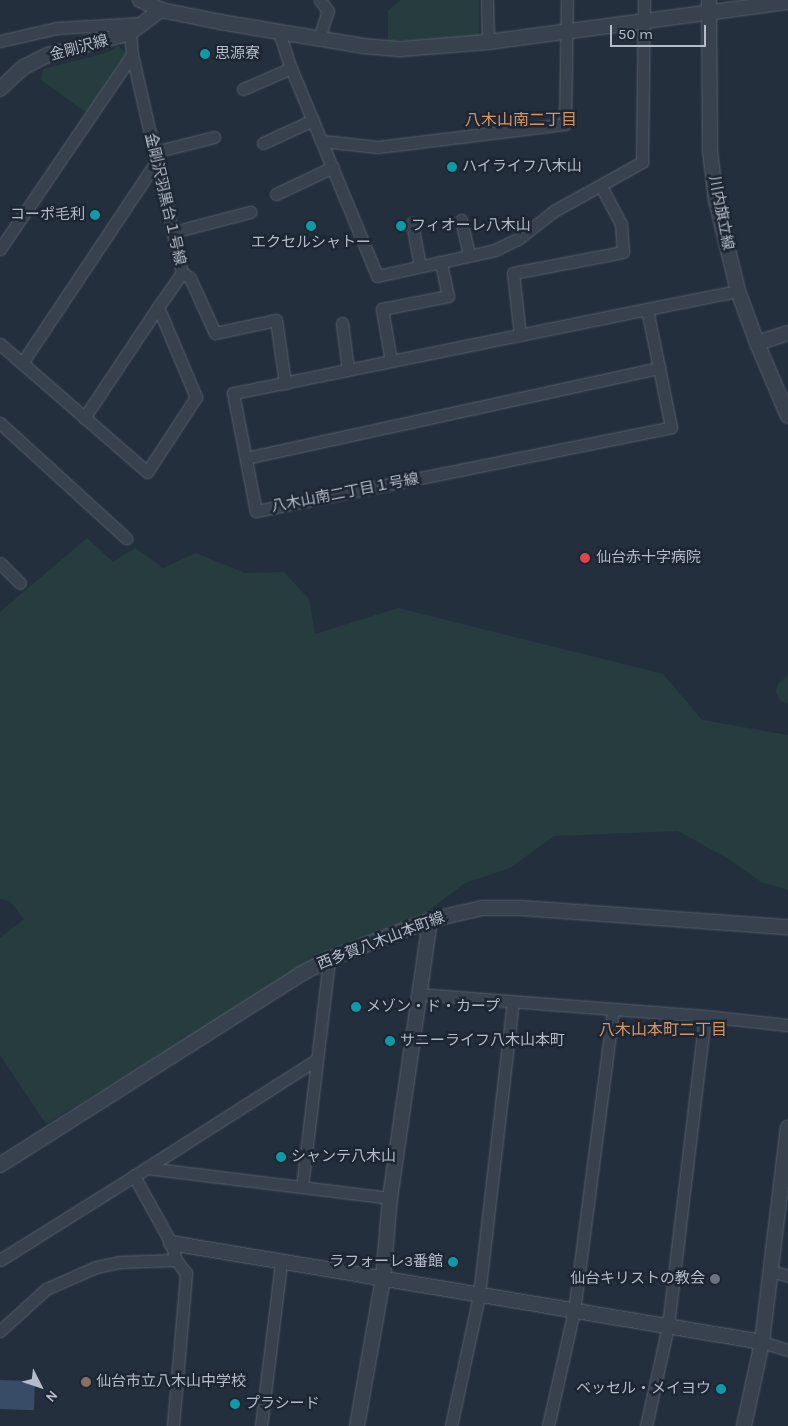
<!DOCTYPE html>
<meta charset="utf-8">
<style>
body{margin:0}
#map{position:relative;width:788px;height:1426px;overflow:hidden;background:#242f3e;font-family:Karla,"Noto Sans JP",sans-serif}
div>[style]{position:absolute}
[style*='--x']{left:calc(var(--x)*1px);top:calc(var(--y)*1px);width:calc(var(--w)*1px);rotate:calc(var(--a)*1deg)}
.green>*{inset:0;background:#263c3f}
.water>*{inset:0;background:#394c67;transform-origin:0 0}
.roads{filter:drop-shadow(0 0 1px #565f6c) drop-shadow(0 0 1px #565f6c)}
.minor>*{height:11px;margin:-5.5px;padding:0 5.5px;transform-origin:5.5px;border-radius:5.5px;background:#38414e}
.tertiary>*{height:14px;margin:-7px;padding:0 7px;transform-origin:7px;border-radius:7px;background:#38414e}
.dots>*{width:14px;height:14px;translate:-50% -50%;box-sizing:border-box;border:2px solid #1d2633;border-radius:50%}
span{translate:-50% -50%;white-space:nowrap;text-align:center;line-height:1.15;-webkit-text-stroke:5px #1d2633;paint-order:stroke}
.street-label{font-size:15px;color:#b4bcc9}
.poi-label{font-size:15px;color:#b4bcc9}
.left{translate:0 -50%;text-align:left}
.right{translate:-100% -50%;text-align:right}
.neighbourhood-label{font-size:16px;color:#d59563}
.north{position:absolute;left:15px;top:1361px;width:50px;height:50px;-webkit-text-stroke:4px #1d2633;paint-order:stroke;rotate:131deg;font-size:14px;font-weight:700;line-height:20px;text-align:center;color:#b4bcc9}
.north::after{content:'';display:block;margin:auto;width:18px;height:22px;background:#b4bcc9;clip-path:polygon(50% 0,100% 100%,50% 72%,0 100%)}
.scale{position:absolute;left:610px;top:25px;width:96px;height:22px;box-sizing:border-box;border:2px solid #b4bcc9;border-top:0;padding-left:6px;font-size:15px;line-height:18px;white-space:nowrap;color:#b4bcc9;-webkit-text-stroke:4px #1d2633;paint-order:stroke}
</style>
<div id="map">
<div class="green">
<div style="clip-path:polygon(401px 0,479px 0,479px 36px,388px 41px,388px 10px)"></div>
<div style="clip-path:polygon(118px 45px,126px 53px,87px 113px,41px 80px,43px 69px,98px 55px,112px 50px)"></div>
<div style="clip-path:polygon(87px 538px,113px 562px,135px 548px,163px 568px,196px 553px,245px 573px,284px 572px,309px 599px,315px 634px,398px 608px,663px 674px,702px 720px,788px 735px,788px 890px,761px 882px,729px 859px,678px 831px,554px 836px,510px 868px,465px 883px,431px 909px,388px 932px,319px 958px,46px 1124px,0 1055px,0 938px,24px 919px,10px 901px,0 899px,0 612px)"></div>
<div style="clip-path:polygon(788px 675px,788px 704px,780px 700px,776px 692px,778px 684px)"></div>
</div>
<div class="water">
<div style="left:0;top:1380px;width:35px;height:29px;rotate:2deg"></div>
</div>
<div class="roads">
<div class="minor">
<div style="--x:487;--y:0;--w:42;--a:88.6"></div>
<div style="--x:279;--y:32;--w:38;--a:72"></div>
<div style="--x:291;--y:68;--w:225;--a:67.5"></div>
<div style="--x:377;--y:276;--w:121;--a:-12.4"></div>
<div style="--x:495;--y:250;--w:25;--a:-26"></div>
<div style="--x:518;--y:239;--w:46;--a:-37.9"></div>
<div style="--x:554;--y:211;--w:101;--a:-29.1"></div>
<div style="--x:642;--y:162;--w:162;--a:-89.3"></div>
<div style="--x:319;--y:38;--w:28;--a:-72"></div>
<div style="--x:328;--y:11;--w:14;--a:-126"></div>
<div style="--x:0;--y:41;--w:58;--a:-12.8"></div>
<div style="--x:57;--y:28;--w:87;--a:-3.3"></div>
<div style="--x:243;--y:89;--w:52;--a:-23.6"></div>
<div style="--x:322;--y:141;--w:56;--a:6.1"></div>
<div style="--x:378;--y:147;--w:188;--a:-7"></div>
<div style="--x:565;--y:124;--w:124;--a:-89.1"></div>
<div style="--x:263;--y:143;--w:55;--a:-24.7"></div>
<div style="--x:154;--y:152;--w:62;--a:-14"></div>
<div style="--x:276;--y:194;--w:63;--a:-25.3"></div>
<div style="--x:461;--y:220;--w:36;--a:77"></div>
<div style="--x:412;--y:223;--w:44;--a:79.5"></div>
<div style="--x:173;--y:232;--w:80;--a:-14.6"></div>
<div style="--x:0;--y:249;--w:235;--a:-55.8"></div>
<div style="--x:182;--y:273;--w:9;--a:32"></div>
<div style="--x:190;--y:278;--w:60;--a:65.6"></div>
<div style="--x:215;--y:333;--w:62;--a:-12"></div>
<div style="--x:276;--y:320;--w:64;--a:81.9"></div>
<div style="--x:647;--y:309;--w:422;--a:168.5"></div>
<div style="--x:233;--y:393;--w:120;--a:79"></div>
<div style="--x:256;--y:511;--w:423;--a:-11.4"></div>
<div style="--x:671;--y:427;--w:120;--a:-101.5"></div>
<div style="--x:647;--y:309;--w:93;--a:-11.2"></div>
<div style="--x:342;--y:323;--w:47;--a:82.7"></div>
<div style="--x:520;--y:335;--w:62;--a:-96.4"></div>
<div style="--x:513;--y:273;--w:112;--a:-10.8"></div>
<div style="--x:623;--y:252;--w:28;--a:-94"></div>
<div style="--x:621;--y:224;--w:43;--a:-117.8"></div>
<div style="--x:0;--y:344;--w:195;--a:41"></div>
<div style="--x:147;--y:472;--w:90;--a:-56.8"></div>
<div style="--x:196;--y:397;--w:98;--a:-112.9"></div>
<div style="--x:158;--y:307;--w:42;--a:-54.8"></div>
<div style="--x:182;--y:273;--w:224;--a:-102.9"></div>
<div style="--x:132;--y:55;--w:22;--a:-95"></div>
<div style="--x:391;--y:361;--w:53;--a:-99.8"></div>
<div style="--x:382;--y:309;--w:67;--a:-11.1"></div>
<div style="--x:448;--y:296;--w:35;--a:-102"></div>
<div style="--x:22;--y:363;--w:242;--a:-56.3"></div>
<div style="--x:84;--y:418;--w:133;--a:-56.3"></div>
<div style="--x:0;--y:423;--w:171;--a:42.4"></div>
<div style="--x:246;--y:458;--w:423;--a:-12.3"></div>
<div style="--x:0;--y:563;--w:28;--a:45"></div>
<div style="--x:418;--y:994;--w:288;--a:4.4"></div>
<div style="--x:705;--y:1016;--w:83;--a:6.2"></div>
<div style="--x:146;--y:1168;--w:246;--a:7"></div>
<div style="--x:302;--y:1187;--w:230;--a:-83.2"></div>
<div style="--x:0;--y:1260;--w:158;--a:-32.1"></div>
<div style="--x:771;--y:1271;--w:18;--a:16"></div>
<div style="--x:0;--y:1331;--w:62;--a:-42.4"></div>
<div style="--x:46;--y:1289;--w:55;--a:-23.7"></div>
<div style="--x:96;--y:1267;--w:24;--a:-12"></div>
<div style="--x:119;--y:1262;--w:57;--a:-2"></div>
<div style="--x:762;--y:1342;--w:27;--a:17"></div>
<div style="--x:173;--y:1426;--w:154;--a:-85.1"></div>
<div style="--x:186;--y:1273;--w:16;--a:-128"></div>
<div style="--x:176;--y:1260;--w:18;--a:-106"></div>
<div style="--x:171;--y:1243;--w:77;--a:-118.9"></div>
<div style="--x:134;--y:1176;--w:216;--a:-32.5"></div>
<div style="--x:261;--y:1426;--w:164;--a:-83"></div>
<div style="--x:451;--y:1426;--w:134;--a:-77.9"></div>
<div style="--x:479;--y:1295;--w:295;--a:-83.4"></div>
<div style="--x:548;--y:1426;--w:118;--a:-77.3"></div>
<div style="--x:574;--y:1311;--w:303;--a:-82.6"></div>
<div style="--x:646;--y:1426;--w:102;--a:-77.6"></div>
<div style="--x:668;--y:1326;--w:312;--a:-83.2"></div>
</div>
<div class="tertiary">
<div style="--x:140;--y:0;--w:23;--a:25"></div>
<div style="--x:161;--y:10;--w:60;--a:11.5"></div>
<div style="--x:220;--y:22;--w:145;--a:9.5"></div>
<div style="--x:363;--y:46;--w:38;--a:5"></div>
<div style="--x:401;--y:49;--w:87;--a:-4.6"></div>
<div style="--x:488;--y:42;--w:303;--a:-7.6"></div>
<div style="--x:709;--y:0;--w:151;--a:89.6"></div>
<div style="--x:710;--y:151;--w:49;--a:83"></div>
<div style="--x:716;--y:200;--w:94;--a:76.4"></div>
<div style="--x:738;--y:291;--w:55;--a:69.9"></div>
<div style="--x:757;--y:343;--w:79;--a:67"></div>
<div style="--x:0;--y:89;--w:33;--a:-43"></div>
<div style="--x:24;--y:67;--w:27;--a:-27"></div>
<div style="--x:48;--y:55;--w:85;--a:-15"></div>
<div style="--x:130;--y:33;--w:39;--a:-37"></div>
<div style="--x:757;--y:343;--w:33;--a:-18"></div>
<div style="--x:0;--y:1165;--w:354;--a:-32.4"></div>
<div style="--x:299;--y:975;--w:34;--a:-28"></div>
<div style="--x:329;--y:959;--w:108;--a:-21.1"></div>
<div style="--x:430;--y:920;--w:54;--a:-12.8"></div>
<div style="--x:483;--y:908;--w:38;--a:0"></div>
<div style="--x:521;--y:908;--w:268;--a:4.1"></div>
<div style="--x:171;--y:1243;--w:599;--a:9.51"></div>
<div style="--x:357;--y:1426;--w:149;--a:-80"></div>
<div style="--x:383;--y:1279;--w:81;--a:-85.1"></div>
<div style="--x:390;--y:1198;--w:281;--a:-81.8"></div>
<div style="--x:744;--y:1426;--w:86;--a:-77.9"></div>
<div style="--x:762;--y:1342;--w:216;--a:-83.1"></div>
</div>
</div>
<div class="dots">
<div style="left:205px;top:54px;background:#0f9aa8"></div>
<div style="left:452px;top:167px;background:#0f9aa8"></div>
<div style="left:95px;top:215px;background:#0f9aa8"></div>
<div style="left:311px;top:226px;background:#0f9aa8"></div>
<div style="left:401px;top:226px;background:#0f9aa8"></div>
<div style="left:585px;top:558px;background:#e0444e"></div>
<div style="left:356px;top:1007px;background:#0f9aa8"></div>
<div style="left:390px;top:1041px;background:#0f9aa8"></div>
<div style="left:281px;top:1157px;background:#0f9aa8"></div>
<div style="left:453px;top:1262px;background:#0f9aa8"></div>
<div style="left:715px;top:1279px;background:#6b7280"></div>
<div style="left:86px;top:1382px;background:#8d6e63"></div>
<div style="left:721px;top:1389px;background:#0f9aa8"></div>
<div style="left:235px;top:1404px;background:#0f9aa8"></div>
</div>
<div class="street-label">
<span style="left:79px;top:48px;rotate:-15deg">金剛沢線</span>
<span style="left:165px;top:199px;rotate:77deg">金剛沢羽黒台１号線</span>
<span style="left:721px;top:213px;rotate:79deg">川内旗立線</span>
<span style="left:345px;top:493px;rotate:-11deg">八木山南二丁目１号線</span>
<span style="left:381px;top:941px;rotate:-21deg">西多賀八木山本町線</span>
</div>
<div class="poi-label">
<span class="left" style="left:215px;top:54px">思源寮</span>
<span class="left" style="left:462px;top:167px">ハイライフ八木山</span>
<span class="right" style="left:85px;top:215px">コーポ毛利</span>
<span class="left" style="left:411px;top:226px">フィオーレ八木山</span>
<span style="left:311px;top:243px">エクセルシャトー</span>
<span class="left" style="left:596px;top:558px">仙台赤十字病院</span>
<span class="left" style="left:366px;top:1007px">メゾン・ド・カープ</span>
<span class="left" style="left:400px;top:1041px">サニーライフ八木山本町</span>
<span class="left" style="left:291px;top:1157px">シャンテ八木山</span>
<span class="right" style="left:443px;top:1262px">ラフォーレ3番館</span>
<span class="right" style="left:705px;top:1279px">仙台キリストの教会</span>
<span class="left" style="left:96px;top:1382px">仙台市立八木山中学校</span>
<span class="right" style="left:711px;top:1389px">ベッセル・メイヨウ</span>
<span class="left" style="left:245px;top:1404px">プラシード</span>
</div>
<div class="neighbourhood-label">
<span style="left:521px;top:120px">八木山南二丁目</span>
<span style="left:663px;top:1030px">八木山本町二丁目</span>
</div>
<div class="north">N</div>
<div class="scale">50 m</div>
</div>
